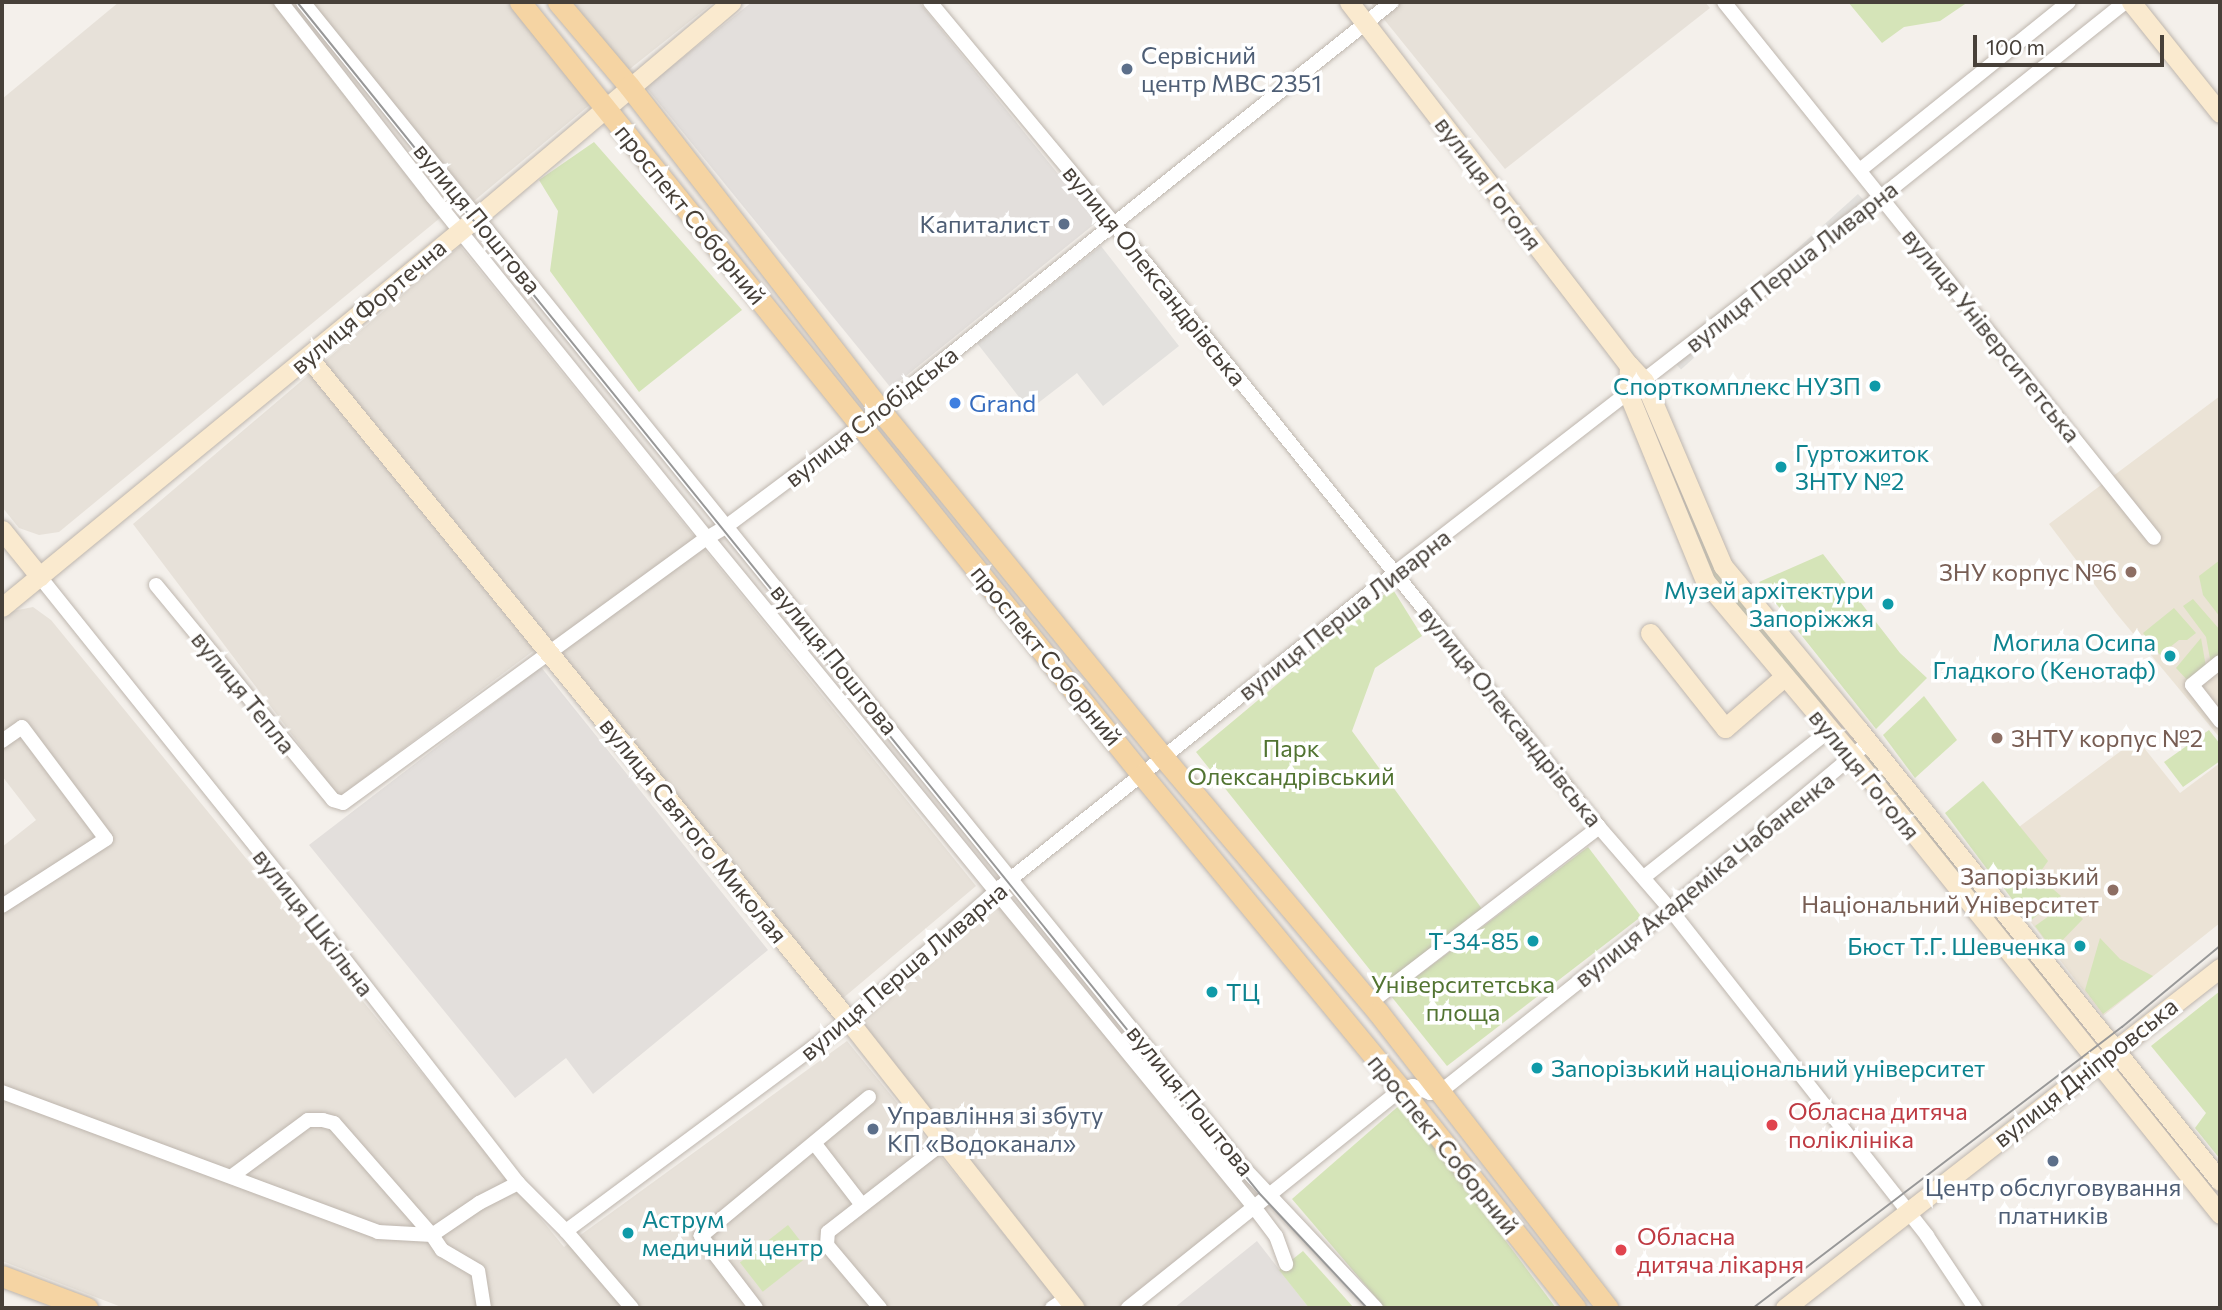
<!DOCTYPE html>
<meta charset="utf-8">
<style>
body{margin:0}
#map{position:relative;width:2222px;height:1310px;overflow:hidden;background:#f4f0eb;font-family:Commissioner,sans-serif}
div>[style]{position:absolute}
[style*='--x']{left:calc(var(--x)*1px);top:calc(var(--y)*1px);width:calc(var(--w)*1px);rotate:calc(var(--a)*1deg)}
.residential>*{inset:0;background:#e7e1d9}
.industrial>*{inset:0;background:#e3dfdc}
.education>*{inset:0;background:#ebe3d6}
.green>*{inset:0;background:#d5e4b8;transform-origin:0 0}
.parking>*{inset:0;background:#e3e1de;transform-origin:0 0}
.roads{filter:drop-shadow(0 0 2px #beb6ae) drop-shadow(0 0 2px #beb6ae)}
.street>*{height:14px;margin:-7px;padding:0 7px;transform-origin:7px;border-radius:7px;background:#fff}
.secondary>*{height:19px;margin:-9.5px;padding:0 9.5px;transform-origin:9.5px;border-radius:9.5px;background:#faeacf}
.primary>*{height:21px;margin:-10.5px;padding:0 10.5px;transform-origin:10.5px;border-radius:10.5px;background:#f5d4a3}
.tram>*{height:2px;margin:-1px;padding:0 1px;transform-origin:1px;border-radius:1px;background:#989898}
.dots>*{width:19px;height:19px;translate:-50% -50%;box-sizing:border-box;border:4px solid #fff;border-radius:50%}
span{translate:-50% -50%;white-space:nowrap;text-align:center;line-height:1.15;-webkit-text-stroke:7px #fff;paint-order:stroke}
.service-label{font-size:24px;color:#4e5e75}
.left{translate:0 -50%;text-align:left}
.right{translate:-100% -50%;text-align:right}
.street-label{font-size:24px;color:#474039}
.culture-label{font-size:24px;color:#0d838f}
.shop-label{font-size:24px;color:#366cbe}
.education-label{font-size:24px;color:#785e54}
.park-label{font-size:24px;color:#527432}
.health-label{font-size:24px;color:#be3a42}
.frame{position:absolute;inset:0;border:4px solid #474039;pointer-events:none}
.scale{position:absolute;left:1973px;top:35px;width:191px;height:32px;box-sizing:border-box;border:4px solid #474039;border-top:0;padding-left:9px;font-size:21px;line-height:24px;white-space:nowrap;color:#474039;-webkit-text-stroke:5px #fff;paint-order:stroke}
</style>
<div id="map">
<div class="residential">
<div style="clip-path:polygon(119px 2px,273px 2px,440px 218px,59px 532px,39px 535px,19px 528px,2px 507px,2px 99px)"></div>
<div style="clip-path:polygon(308px 2px,511px 2px,592px 103px,474px 201px)"></div>
<div style="clip-path:polygon(568px 2px,714px 2px,626px 72px)"></div>
<div style="clip-path:polygon(1370px 2px,1705px 2px,1710px 8px,1505px 169px)"></div>
<div style="clip-path:polygon(460px 246px,976px 886px,842px 999px,549px 639px,339px 797px,133px 524px)"></div>
<div style="clip-path:polygon(33px 607px,51px 620px,564px 1247px,847px 1041px,1064px 1308px,124px 1308px,2px 1261px,2px 847px,36px 820px,2px 776px,2px 620px,13px 611px)"></div>
<div style="clip-path:polygon(997px 904px,1246px 1206px,1117px 1308px,1084px 1308px,862px 1023px)"></div>
</div>
<div class="industrial">
<div style="clip-path:polygon(752px 2px,919px 2px,1097px 222px,891px 388px,646px 87px)"></div>
<div style="clip-path:polygon(541px 667px,768px 950px,593px 1094px,566px 1058px,515px 1098px,309px 845px)"></div>
<div style="clip-path:polygon(1257px 1241px,1309px 1308px,1174px 1308px)"></div>
</div>
<div class="education">
<div style="clip-path:polygon(2220px 396px,2220px 738px,2116px 613px,2049px 524px)"></div>
<div style="clip-path:polygon(2137px 739px,2180px 793px,2220px 763px,2220px 923px,2103px 1016px,1980px 856px)"></div>
</div>
<div class="green">
<div style="clip-path:polygon(1848px 2px,1968px 2px,1940px 21px,1904px 27px,1882px 43px)"></div>
<div style="clip-path:polygon(594px 142px,742px 310px,639px 392px,550px 271px,558px 211px,539px 180px)"></div>
<div style="clip-path:polygon(1650px 411px,1719px 571px,1829px 704px,1822px 710px,1712px 575px,1646px 413px)"></div>
<div style="clip-path:polygon(1823px 554px,1900px 653px,1927px 678px,1876px 729px,1759px 582px)"></div>
<div style="clip-path:polygon(2220px 560px,2220px 617px,2203px 595px,2199px 576px)"></div>
<div style="clip-path:polygon(1392px 588px,1422px 636px,1375px 668px,1352px 731px,1485px 913px,1386px 990px,1196px 752px)"></div>
<div style="clip-path:polygon(2193px 599px,2220px 630px,2220px 657px,2211px 664px,2206px 637px,2183px 606px)"></div>
<div style="clip-path:polygon(2174px 608px,2196px 633px,2187px 640px,2179px 640px,2160px 655px,2143px 633px)"></div>
<div style="clip-path:polygon(2201px 638px,2206px 667px,2189px 682px,2176px 668px)"></div>
<div style="clip-path:polygon(1924px 696px,1957px 740px,1915px 778px,1883px 735px)"></div>
<div style="clip-path:polygon(2209px 730px,2220px 744px,2220px 761px,2183px 787px,2164px 762px)"></div>
<div style="left:1868px;top:753px;width:343px;height:10px;rotate:51deg"></div>
<div style="clip-path:polygon(1983px 781px,2048px 861px,2034px 881px,1996px 881px,1945px 813px)"></div>
<div style="clip-path:polygon(1588px 847px,1640px 915px,1638px 919px,1447px 1066px,1391px 996px)"></div>
<div style="clip-path:polygon(2003px 887px,2053px 889px,2061px 896px,2029px 922px)"></div>
<div style="clip-path:polygon(2067px 903px,2083px 919px,2053px 950px,2035px 926px)"></div>
<div style="clip-path:polygon(2100px 938px,2120px 959px,2153px 976px,2103px 1014px,2085px 990px)"></div>
<div style="clip-path:polygon(2220px 991px,2220px 1159px,2195px 1128px,2206px 1113px,2151px 1046px)"></div>
<div style="clip-path:polygon(1402px 1103px,1556px 1308px,1385px 1308px,1292px 1199px)"></div>
<div style="left:788px;top:1225px;width:37px;height:61px;rotate:52deg"></div>
<div style="clip-path:polygon(1303px 1251px,1354px 1308px,1309px 1308px,1279px 1270px)"></div>
</div>
<div class="parking">
<div style="left:1858px;top:194px;width:12px;height:249px;rotate:48deg"></div>
<div style="clip-path:polygon(1101px 246px,1179px 346px,1103px 406px,1077px 373px,1029px 410px,977px 343px)"></div>
</div>
<div class="roads">
<div class="street">
<div style="--x:281;--y:2;--w:246;--a:52.1"></div>
<div style="--x:432;--y:196;--w:439;--a:51.2"></div>
<div style="--x:707;--y:538;--w:864;--a:50.73"></div>
<div style="--x:1254;--y:1207;--w:36;--a:53"></div>
<div style="--x:1276;--y:1236;--w:30;--a:70"></div>
<div style="--x:303;--y:2;--w:1497;--a:51.1"></div>
<div style="--x:1243;--y:1167;--w:194;--a:46.7"></div>
<div style="--x:930;--y:2;--w:290;--a:50.3"></div>
<div style="--x:1115;--y:225;--w:772;--a:51.2"></div>
<div style="--x:1599;--y:827;--w:108;--a:49.1"></div>
<div style="--x:1670;--y:909;--w:416;--a:51.8"></div>
<div style="--x:1927;--y:1236;--w:87;--a:56.3"></div>
<div style="--x:1724;--y:2;--w:687;--a:51.26"></div>
<div style="--x:1860;--y:170;--w:268;--a:-38.8"></div>
<div style="--x:40;--y:577;--w:395;--a:51.3"></div>
<div style="--x:287;--y:885;--w:377;--a:52.2"></div>
<div style="--x:518;--y:1183;--w:68;--a:45"></div>
<div style="--x:566;--y:1231;--w:101;--a:49.4"></div>
<div style="--x:156;--y:585;--w:278;--a:50.5"></div>
<div style="--x:333;--y:800;--w:10;--a:17"></div>
<div style="--x:343;--y:803;--w:450;--a:-36.1"></div>
<div style="--x:707;--y:538;--w:23;--a:-31"></div>
<div style="--x:727;--y:526;--w:169;--a:-36.8"></div>
<div style="--x:862;--y:425;--w:678;--a:-38.59"></div>
<div style="--x:2220;--y:662;--w:36;--a:141"></div>
<div style="--x:2192;--y:685;--w:46;--a:52.1"></div>
<div style="--x:2;--y:741;--w:24;--a:-35"></div>
<div style="--x:22;--y:727;--w:140;--a:53.1"></div>
<div style="--x:106;--y:839;--w:124;--a:147.2"></div>
<div style="--x:1644;--y:877;--w:237;--a:-38.3"></div>
<div style="--x:1370;--y:1003;--w:289;--a:-37.5"></div>
<div style="--x:2;--y:1092;--w:401;--a:20.4"></div>
<div style="--x:378;--y:1232;--w:54;--a:3.2"></div>
<div style="--x:432;--y:1235;--w:149;--a:-131.2"></div>
<div style="--x:334;--y:1123;--w:11;--a:-165"></div>
<div style="--x:323;--y:1120;--w:15;--a:180"></div>
<div style="--x:308;--y:1120;--w:94;--a:143.6"></div>
<div style="--x:815;--y:1144;--w:77;--a:52.4"></div>
<div style="--x:566;--y:1231;--w:352;--a:-36.6"></div>
<div style="--x:849;--y:1021;--w:205;--a:-41.4"></div>
<div style="--x:1003;--y:885;--w:502;--a:-38.54"></div>
<div style="--x:1396;--y:572;--w:632;--a:-37.74"></div>
<div style="--x:1896;--y:185;--w:293;--a:-38.6"></div>
<div style="--x:484;--y:1308;--w:37;--a:-99"></div>
<div style="--x:478;--y:1271;--w:42;--a:-149.7"></div>
<div style="--x:442;--y:1250;--w:18;--a:-124"></div>
<div style="--x:432;--y:1235;--w:57;--a:-34.2"></div>
<div style="--x:479;--y:1203;--w:44;--a:-27.1"></div>
<div style="--x:756;--y:1308;--w:91;--a:-127.4"></div>
<div style="--x:701;--y:1236;--w:218;--a:-39.6"></div>
<div style="--x:880;--y:1308;--w:82;--a:-130.1"></div>
<div style="--x:827;--y:1245;--w:13;--a:-86"></div>
<div style="--x:828;--y:1232;--w:147;--a:-37.8"></div>
<div style="--x:1052;--y:1308;--w:18;--a:-34"></div>
<div style="--x:1128;--y:1308;--w:350;--a:-38.7"></div>
<div style="--x:1401;--y:1089;--w:12;--a:-14"></div>
<div style="--x:1413;--y:1086;--w:18;--a:22"></div>
<div style="--x:1430;--y:1093;--w:10;--a:-6"></div>
<div style="--x:1440;--y:1092;--w:294;--a:-38.5"></div>
<div style="--x:1670;--y:909;--w:258;--a:-40"></div>
</div>
<div class="secondary">
<div style="--x:1349;--y:2;--w:458;--a:52.4"></div>
<div style="--x:1629;--y:365;--w:22;--a:47"></div>
<div style="--x:1644;--y:381;--w:201;--a:66.9"></div>
<div style="--x:1723;--y:566;--w:212;--a:50.4"></div>
<div style="--x:1858;--y:729;--w:579;--a:51.31"></div>
<div style="--x:2131;--y:2;--w:142;--a:51.3"></div>
<div style="--x:308;--y:357;--w:856;--a:50.83"></div>
<div style="--x:849;--y:1021;--w:365;--a:51.8"></div>
<div style="--x:1629;--y:365;--w:28;--a:92"></div>
<div style="--x:1628;--y:393;--w:203;--a:67.7"></div>
<div style="--x:1705;--y:581;--w:230;--a:49.9"></div>
<div style="--x:1853;--y:757;--w:586;--a:51.23"></div>
<div style="--x:2;--y:530;--w:60;--a:51"></div>
<div style="--x:2;--y:607;--w:615;--a:-39.39"></div>
<div style="--x:477;--y:217;--w:333;--a:-40.2"></div>
<div style="--x:1650;--y:633;--w:121;--a:51.7"></div>
<div style="--x:1725;--y:728;--w:79;--a:-40.9"></div>
<div style="--x:1785;--y:1308;--w:552;--a:-38.01"></div>
</div>
<div class="primary">
<div style="--x:520;--y:2;--w:992;--a:51.18"></div>
<div style="--x:1142;--y:775;--w:407;--a:50.5"></div>
<div style="--x:1401;--y:1089;--w:280;--a:51.5"></div>
<div style="--x:558;--y:2;--w:110;--a:49.8"></div>
<div style="--x:629;--y:86;--w:410;--a:52.2"></div>
<div style="--x:880;--y:410;--w:449;--a:50.8"></div>
<div style="--x:1164;--y:758;--w:332;--a:49.9"></div>
<div style="--x:1378;--y:1012;--w:375;--a:52.2"></div>
<div style="--x:2;--y:1276;--w:91;--a:20.6"></div>
</div>
</div>
<div class="tram">
<div style="--x:297;--y:2;--w:1531;--a:51.07"></div>
<div style="--x:1259;--y:1193;--w:158;--a:46.8"></div>
<div style="--x:1753;--y:1308;--w:464;--a:-37.3"></div>
<div style="--x:2122;--y:1027;--w:127;--a:-39.6"></div>
</div>
<div class="dots">
<div style="left:1127px;top:69px;background:#5c6f8a"></div>
<div style="left:1064px;top:224px;background:#5c6f8a"></div>
<div style="left:1875px;top:386px;background:#0f9aa8"></div>
<div style="left:955px;top:403px;background:#3f7fe0"></div>
<div style="left:1781px;top:467px;background:#0f9aa8"></div>
<div style="left:2131px;top:572px;background:#8d6e63"></div>
<div style="left:1888px;top:604px;background:#0f9aa8"></div>
<div style="left:2170px;top:656px;background:#0f9aa8"></div>
<div style="left:1997px;top:738px;background:#8d6e63"></div>
<div style="left:2113px;top:890px;background:#8d6e63"></div>
<div style="left:1533px;top:941px;background:#0f9aa8"></div>
<div style="left:2080px;top:946px;background:#0f9aa8"></div>
<div style="left:1212px;top:992px;background:#0f9aa8"></div>
<div style="left:1537px;top:1068px;background:#0f9aa8"></div>
<div style="left:1772px;top:1125px;background:#e0444e"></div>
<div style="left:873px;top:1129px;background:#5c6f8a"></div>
<div style="left:2053px;top:1161px;background:#5c6f8a"></div>
<div style="left:628px;top:1233px;background:#0f9aa8"></div>
<div style="left:1621px;top:1250px;background:#e0444e"></div>
</div>
<div class="service-label">
<span class="left" style="left:1141px;top:69px">Сервісний<br>центр МВС 2351</span>
<span class="right" style="left:1050px;top:224px">Капиталист</span>
<span class="left" style="left:887px;top:1129px">Управлiння зi збуту<br>КП «Водоканал»</span>
<span style="left:2053px;top:1201px">Центр обслуговування<br>платників</span>
</div>
<div class="street-label">
<span style="left:1489px;top:183px;rotate:53deg">вулиця Гоголя</span>
<span style="left:691px;top:214px;rotate:51deg">проспект Соборний</span>
<span style="left:478px;top:218px;rotate:51deg">вулиця Поштова</span>
<span style="left:1791px;top:266px;rotate:-38deg">вулиця Перша Ливарна</span>
<span style="left:1155px;top:275px;rotate:51deg">вулиця Олександрівська</span>
<span style="left:368px;top:306px;rotate:-40deg">вулиця Фортечна</span>
<span style="left:1992px;top:335px;rotate:51deg">вулиця Університетська</span>
<span style="left:871px;top:416px;rotate:-38deg">вулиця Слобідська</span>
<span style="left:1344px;top:614px;rotate:-38deg">вулиця Перша Ливарна</span>
<span style="left:1047px;top:655px;rotate:51deg">проспект Соборний</span>
<span style="left:835px;top:659px;rotate:51deg">вулиця Поштова</span>
<span style="left:244px;top:692px;rotate:51deg">вулиця Тепла</span>
<span style="left:1511px;top:716px;rotate:51deg">вулиця Олександрівська</span>
<span style="left:1865px;top:774px;rotate:51deg">вулиця Гоголя</span>
<span style="left:694px;top:830px;rotate:51deg">вулиця Святого Миколая</span>
<span style="left:1704px;top:879px;rotate:-39deg">вулиця Академіка Чабаненка</span>
<span style="left:314px;top:922px;rotate:52deg">вулиця Шкільна</span>
<span style="left:903px;top:971px;rotate:-40deg">вулиця Перша Ливарна</span>
<span style="left:2085px;top:1072px;rotate:-38deg">вулиця Дніпровська</span>
<span style="left:1191px;top:1100px;rotate:51deg">вулиця Поштова</span>
<span style="left:1444px;top:1144px;rotate:51deg">проспект Соборний</span>
</div>
<div class="culture-label">
<span class="right" style="left:1861px;top:386px">Спорткомплекс НУЗП</span>
<span class="left" style="left:1795px;top:467px">Гуртожиток<br>ЗНТУ №2</span>
<span class="right" style="left:1874px;top:604px">Музей архітектури<br>Запоріжжя</span>
<span class="right" style="left:2156px;top:656px">Могила Осипа<br>Гладкого (Кенотаф)</span>
<span class="right" style="left:1519px;top:941px">Т-34-85</span>
<span class="right" style="left:2066px;top:946px">Бюст Т.Г. Шевченка</span>
<span class="left" style="left:1226px;top:992px">ТЦ</span>
<span class="left" style="left:1551px;top:1068px">Запорізький національний університет</span>
<span class="left" style="left:642px;top:1233px">Аструм<br>медичний центр</span>
</div>
<div class="shop-label">
<span class="left" style="left:969px;top:403px">Grand</span>
</div>
<div class="education-label">
<span class="right" style="left:2117px;top:572px">ЗНУ корпус №6</span>
<span class="left" style="left:2011px;top:738px">ЗНТУ корпус №2</span>
<span class="right" style="left:2099px;top:890px">Запорізький<br>Національний Університет</span>
</div>
<div class="park-label">
<span style="left:1291px;top:762px">Парк<br>Олександрівський</span>
<span style="left:1463px;top:998px">Університетська<br>площа</span>
</div>
<div class="health-label">
<span class="left" style="left:1788px;top:1125px">Обласна дитяча<br>поліклініка</span>
<span class="left" style="left:1637px;top:1250px">Обласна<br>дитяча лікарня</span>
</div>
<div class="frame"></div>
<div class="scale">100 m</div>
</div>
